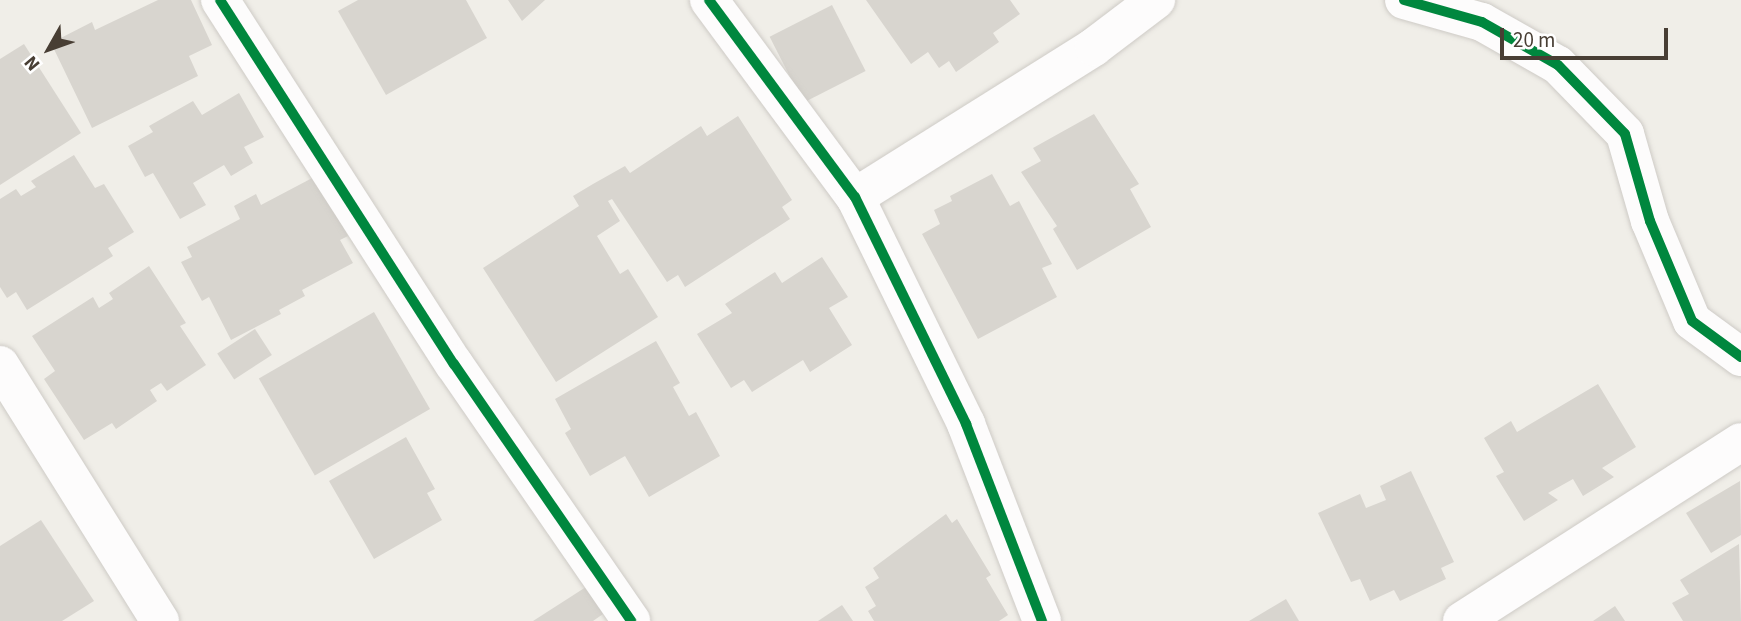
<!DOCTYPE html>
<style>
body{margin:0}
#map{position:relative;width:1741px;height:621px;overflow:hidden;background:#f0eee8;font-family:"Source Sans 3",sans-serif}
div>[style]{position:absolute}
[style*='--x']{left:calc(var(--x)*1px);top:calc(var(--y)*1px);width:calc(var(--w)*1px);rotate:calc(var(--a)*1deg)}
.building>*{inset:0;background:#d8d5cf;transform-origin:0 0}
.roads{filter:drop-shadow(0 0 2px #cecbc6) drop-shadow(0 0 2px #cecbc6)}
.minor>*{height:38px;margin:-19px;padding:0 19px;transform-origin:19px;border-radius:19px;background:#fdfcfc}
.cycleway>*{height:10px;margin:-5px;padding:0 5px;transform-origin:5px;border-radius:5px;background:#00873e}
span{translate:-50% -50%;white-space:nowrap;text-align:center;line-height:1.15;-webkit-text-stroke:7px #fff;paint-order:stroke}
.north{position:absolute;left:14px;top:14px;width:70px;height:70px;-webkit-text-stroke:5px #fff;paint-order:stroke;rotate:230deg;font-size:19px;font-weight:700;line-height:28px;text-align:center;color:#483e34}
.north::after{content:'';display:block;margin:auto;width:24px;height:32px;background:#483e34;clip-path:polygon(50% 0,100% 100%,50% 72%,0 100%)}
.scale{position:absolute;left:1500px;top:28px;width:168px;height:32px;box-sizing:border-box;border:4px solid #483e34;border-top:0;padding-left:9px;font-size:21px;line-height:24px;white-space:nowrap;color:#483e34;-webkit-text-stroke:5px #fff;paint-order:stroke}
</style>
<div id="map">
<div class="building">
<div style="clip-path:polygon(158px 0,191px 0,212px 45px,189px 56px,198px 76px,92px 128px,51px 43px,92px 22px,95px 30px)"></div>
<div style="clip-path:polygon(358px 0,466px 0,487px 38px,386px 95px,338px 11px)"></div>
<div style="clip-path:polygon(508px 0,545px 0,522px 21px)"></div>
<div style="clip-path:polygon(866px 0,1010px 0,1020px 14px,993px 33px,999px 42px,956px 72px,949px 61px,939px 68px,928px 52px,911px 64px)"></div>
<div style="left:832px;top:5px;width:74px;height:70px;rotate:63deg"></div>
<div style="clip-path:polygon(24px 44px,81px 133px,0 185px,0 59px)"></div>
<div style="clip-path:polygon(239px 93px,264px 137px,244px 147px,253px 163px,231px 176px,224px 165px,193px 183px,206px 205px,180px 219px,153px 173px,145px 177px,128px 146px,153px 132px,149px 126px,193px 101px,202px 115px)"></div>
<div style="clip-path:polygon(1094px 114px,1139px 184px,1130px 189px,1151px 227px,1077px 270px,1053px 229px,1057px 226px,1021px 172px,1041px 161px,1033px 148px)"></div>
<div style="clip-path:polygon(738px 116px,792px 200px,782px 207px,790px 219px,685px 287px,678px 275px,667px 282px,612px 199px,608px 201px,620px 221px,597px 236px,620px 274px,628px 269px,658px 317px,556px 382px,483px 268px,579px 206px,573px 196px,593px 184px,625px 166px,630px 173px,701px 126px,707px 136px)"></div>
<div style="clip-path:polygon(74px 155px,95px 188px,104px 184px,134px 232px,108px 248px,113px 256px,27px 310px,16px 292px,7px 298px,0 287px,0 199px,16px 189px,21px 196px,36px 187px,31px 181px)"></div>
<div style="clip-path:polygon(992px 174px,1010px 206px,1019px 201px,1052px 264px,1042px 268px,1057px 297px,978px 339px,922px 234px,940px 224px,934px 210px,952px 201px,950px 196px)"></div>
<div style="clip-path:polygon(316px 176px,348px 236px,340px 240px,353px 263px,302px 290px,305px 296px,279px 310px,281px 314px,231px 340px,209px 297px,202px 301px,181px 262px,192px 257px,187px 247px,240px 219px,234px 206px,256px 194px,261px 205px)"></div>
<div style="clip-path:polygon(822px 257px,848px 297px,829px 308px,852px 345px,810px 372px,803px 360px,752px 392px,744px 380px,731px 388px,697px 334px,732px 313px,725px 304px,775px 272px,782px 283px)"></div>
<div style="clip-path:polygon(149px 266px,186px 323px,180px 326px,206px 365px,167px 391px,161px 383px,150px 390px,157px 401px,116px 429px,112px 423px,84px 440px,44px 379px,55px 371px,32px 336px,93px 297px,99px 308px,113px 299px,109px 293px)"></div>
<div style="left:374px;top:312px;width:112px;height:133px;rotate:60deg"></div>
<div style="left:255px;top:329px;width:31px;height:45px;rotate:57deg"></div>
<div style="clip-path:polygon(656px 341px,680px 383px,673px 387px,689px 416px,696px 412px,720px 456px,649px 497px,625px 456px,590px 476px,565px 433px,571px 429px,555px 399px)"></div>
<div style="clip-path:polygon(1598px 384px,1636px 447px,1602px 468px,1614px 477px,1583px 496px,1573px 479px,1548px 493px,1558px 500px,1524px 521px,1496px 476px,1504px 472px,1484px 438px,1511px 421px,1517px 432px)"></div>
<div style="clip-path:polygon(406px 437px,435px 489px,427px 493px,442px 520px,374px 559px,329px 481px)"></div>
<div style="clip-path:polygon(1411px 471px,1454px 562px,1441px 568px,1446px 579px,1400px 601px,1394px 590px,1370px 601px,1360px 579px,1351px 582px,1318px 513px,1360px 494px,1366px 508px,1386px 500px,1380px 486px)"></div>
<div style="clip-path:polygon(1740px 481px,1741px 535px,1711px 553px,1686px 513px)"></div>
<div style="clip-path:polygon(946px 514px,952px 523px,957px 519px,991px 575px,986px 578px,1008px 615px,999px 621px,874px 621px,868px 611px,876px 606px,865px 587px,879px 578px,873px 568px)"></div>
<div style="clip-path:polygon(41px 520px,94px 601px,62px 621px,0 621px,0 546px)"></div>
<div style="clip-path:polygon(1739px 544px,1741px 621px,1683px 621px,1672px 603px,1689px 594px,1680px 580px)"></div>
<div style="clip-path:polygon(586px 587px,603px 614px,593px 621px,533px 621px)"></div>
<div style="clip-path:polygon(1286px 599px,1299px 621px,1249px 621px)"></div>
<div style="clip-path:polygon(842px 605px,853px 621px,818px 621px)"></div>
<div style="clip-path:polygon(1615px 606px,1625px 621px,1593px 621px)"></div>
</div>
<div class="roads">
<div class="minor">
<div style="--x:220;--y:0;--w:433;--a:57.3"></div>
<div style="--x:454;--y:364;--w:312;--a:55.4"></div>
<div style="--x:709;--y:0;--w:245;--a:53.5"></div>
<div style="--x:855;--y:197;--w:253;--a:63.9"></div>
<div style="--x:966;--y:424;--w:211;--a:68.9"></div>
<div style="--x:1404;--y:0;--w:81;--a:15.8"></div>
<div style="--x:1482;--y:22;--w:87;--a:29.5"></div>
<div style="--x:1558;--y:65;--w:96;--a:45.8"></div>
<div style="--x:1625;--y:134;--w:91;--a:74"></div>
<div style="--x:1650;--y:221;--w:108;--a:67.2"></div>
<div style="--x:1692;--y:321;--w:61;--a:36.3"></div>
<div style="--x:855;--y:197;--w:282;--a:-32.1"></div>
<div style="--x:1094;--y:47;--w:78;--a:-37.2"></div>
<div style="--x:0;--y:365;--w:302;--a:58"></div>
<div style="--x:1462;--y:621;--w:331;--a:-32.7"></div>
</div>
</div>
<div class="cycleway">
<div style="--x:220;--y:0;--w:433;--a:57.3"></div>
<div style="--x:454;--y:364;--w:312;--a:55.4"></div>
<div style="--x:709;--y:0;--w:245;--a:53.5"></div>
<div style="--x:855;--y:197;--w:253;--a:63.9"></div>
<div style="--x:966;--y:424;--w:211;--a:68.9"></div>
<div style="--x:1404;--y:0;--w:81;--a:15.8"></div>
<div style="--x:1482;--y:22;--w:87;--a:29.5"></div>
<div style="--x:1558;--y:65;--w:96;--a:45.8"></div>
<div style="--x:1625;--y:134;--w:91;--a:74"></div>
<div style="--x:1650;--y:221;--w:108;--a:67.2"></div>
<div style="--x:1692;--y:321;--w:61;--a:36.3"></div>
</div>
<div class="north">N</div>
<div class="scale">20 m</div>
</div>
